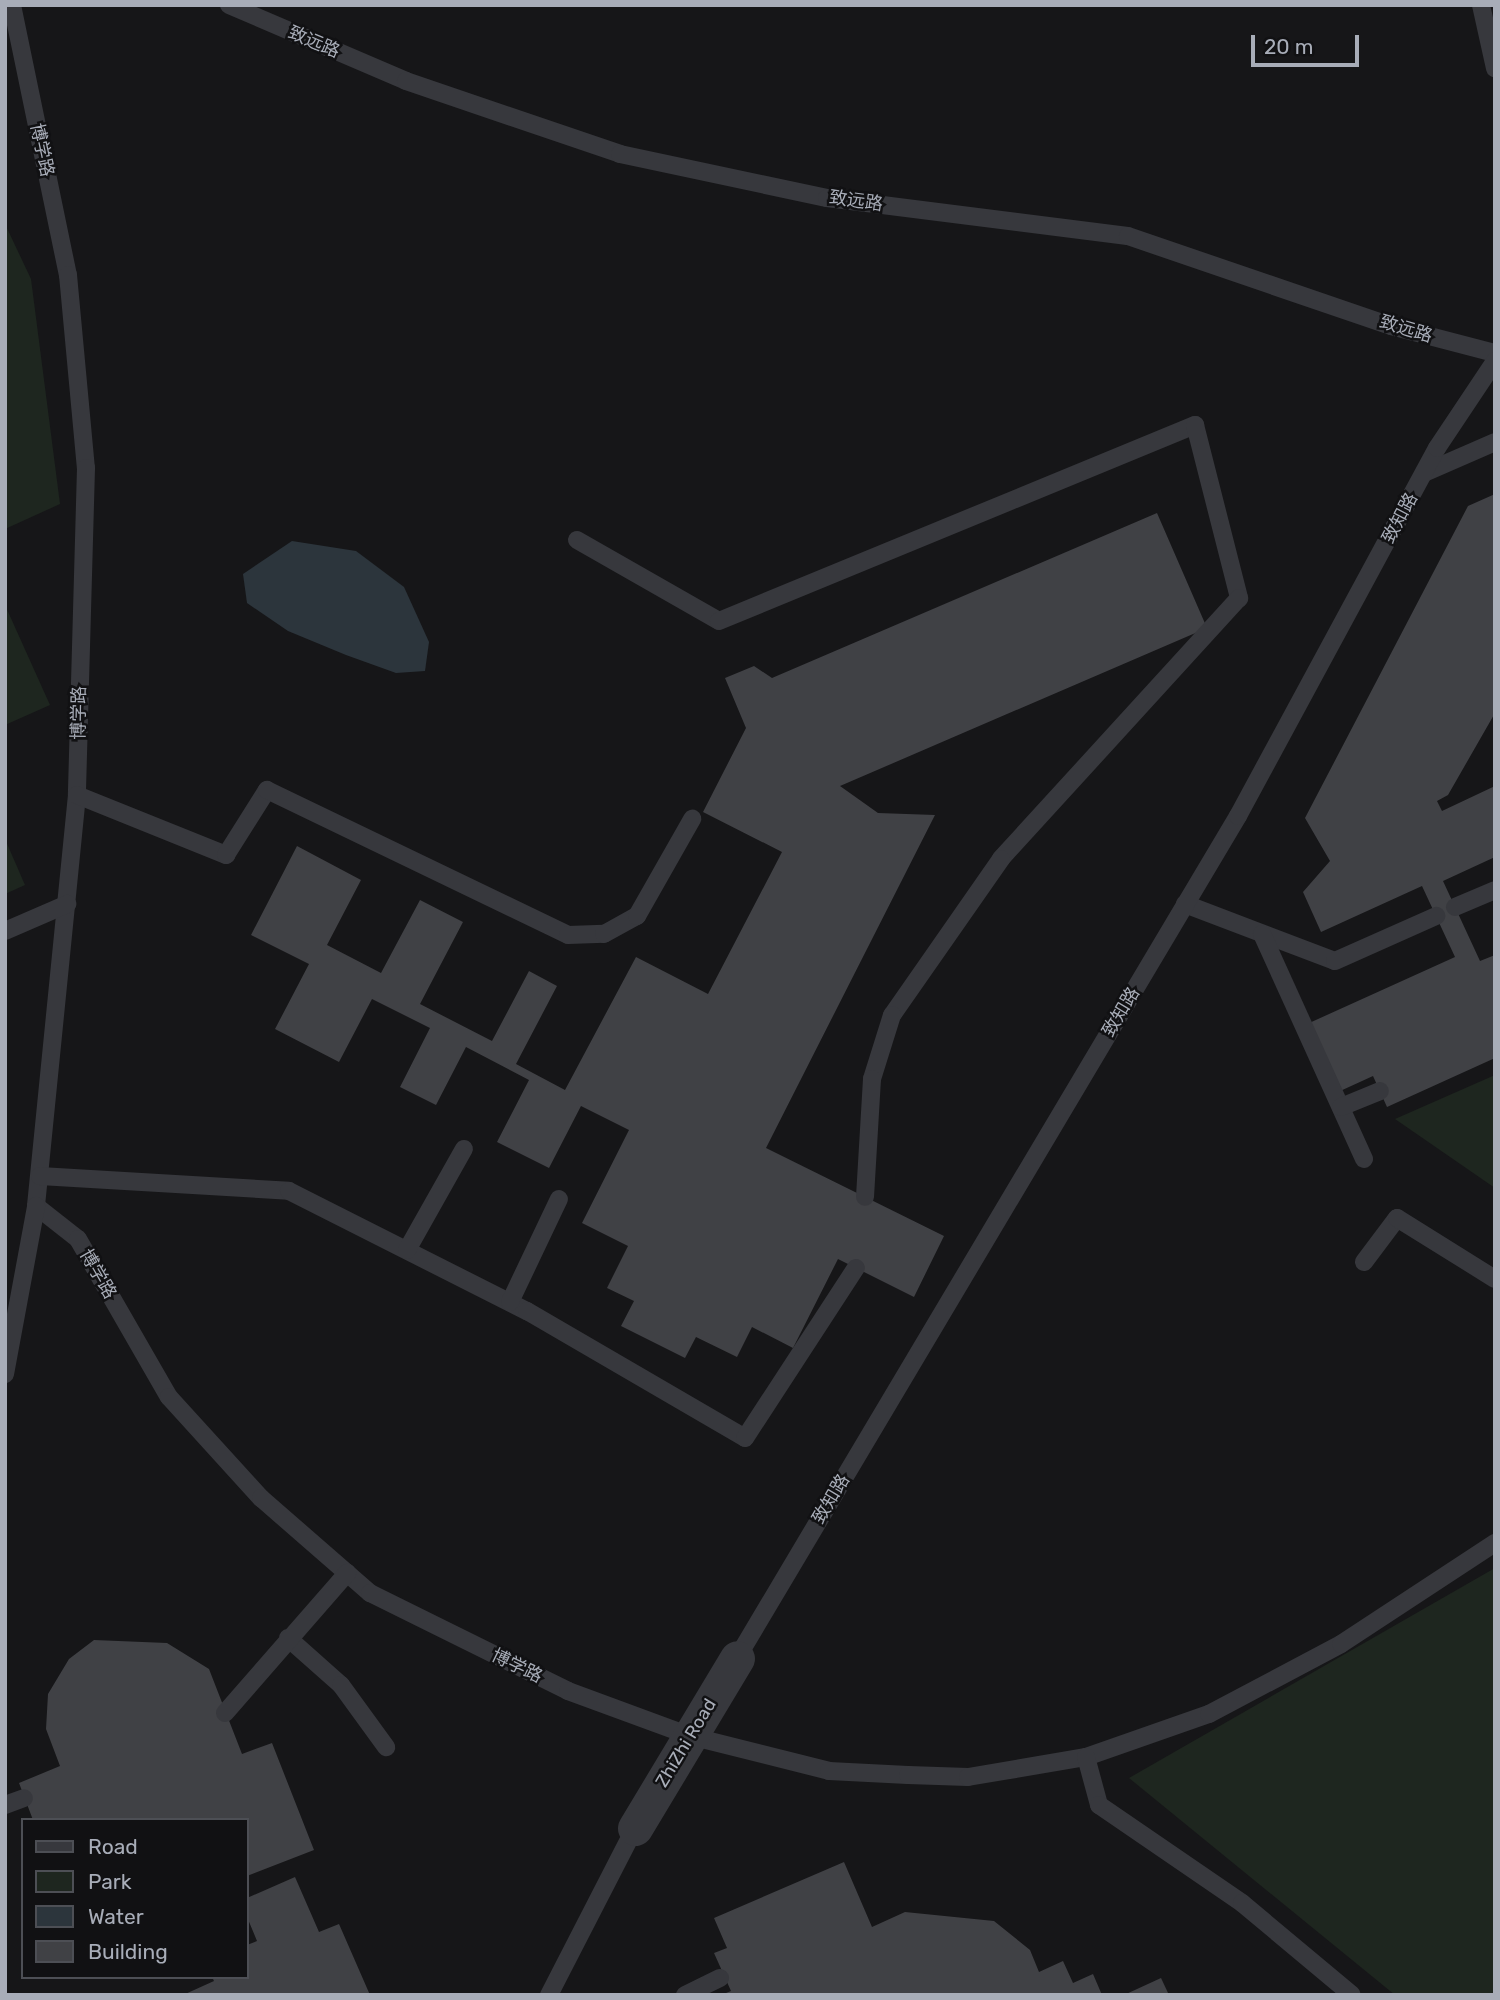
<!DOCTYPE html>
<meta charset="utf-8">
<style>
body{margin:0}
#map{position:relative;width:1500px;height:2000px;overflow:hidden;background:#161618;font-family:Rubik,"Noto Sans SC",sans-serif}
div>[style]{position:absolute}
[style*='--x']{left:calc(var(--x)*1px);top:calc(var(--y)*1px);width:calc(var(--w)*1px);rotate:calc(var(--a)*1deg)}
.green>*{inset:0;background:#1e261f}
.water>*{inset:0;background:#2c353c}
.building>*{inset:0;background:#404145}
.service>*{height:18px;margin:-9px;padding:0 9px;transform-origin:9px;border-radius:9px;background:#37383d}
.minor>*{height:35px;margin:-17.5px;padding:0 17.5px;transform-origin:17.5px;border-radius:17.5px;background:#37383d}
span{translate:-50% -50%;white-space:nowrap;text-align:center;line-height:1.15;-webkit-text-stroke:5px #111113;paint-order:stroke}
.street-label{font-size:18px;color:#a8adb8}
.frame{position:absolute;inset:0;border:7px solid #a8adb8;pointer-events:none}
.legend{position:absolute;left:21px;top:1818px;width:228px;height:161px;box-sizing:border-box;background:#111113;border:2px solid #4d4f55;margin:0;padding:9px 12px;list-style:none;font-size:21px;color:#a8adb8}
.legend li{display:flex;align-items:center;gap:14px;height:35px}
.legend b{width:35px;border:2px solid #4d4f55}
.scale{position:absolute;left:1251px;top:35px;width:108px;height:32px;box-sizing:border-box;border:4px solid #a8adb8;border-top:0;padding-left:9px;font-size:21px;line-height:24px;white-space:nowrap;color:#a8adb8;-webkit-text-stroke:5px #111113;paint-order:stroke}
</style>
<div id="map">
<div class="green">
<div style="clip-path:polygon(5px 224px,31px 279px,60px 504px,5px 529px)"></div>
<div style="clip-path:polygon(5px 605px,50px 705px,5px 725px)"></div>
<div style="clip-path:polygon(5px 839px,25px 885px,5px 894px)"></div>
<div style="clip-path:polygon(1495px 1075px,1495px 1188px,1395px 1119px)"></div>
<div style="clip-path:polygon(1495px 1568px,1495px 1995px,1395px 1995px,1129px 1778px)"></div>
</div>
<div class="water">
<div style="clip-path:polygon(292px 541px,356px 551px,404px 587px,429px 642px,425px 671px,396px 673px,346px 655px,288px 631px,247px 603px,243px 574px)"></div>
</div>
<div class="building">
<div style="clip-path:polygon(1495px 494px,1495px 713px,1448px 795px,1437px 801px,1442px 811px,1495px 786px,1495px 857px,1443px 881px,1480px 961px,1495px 955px,1495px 1058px,1387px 1107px,1373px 1076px,1338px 1092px,1307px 1024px,1455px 957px,1422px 886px,1321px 932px,1303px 892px,1330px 861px,1305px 818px,1468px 506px)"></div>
<div style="clip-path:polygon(1157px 513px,1207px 628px,840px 786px,878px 813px,935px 815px,766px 1148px,944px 1236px,914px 1297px,838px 1259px,793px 1348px,752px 1327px,737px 1357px,696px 1337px,685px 1358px,621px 1326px,634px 1301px,607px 1288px,628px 1246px,582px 1223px,629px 1130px,581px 1106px,549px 1168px,497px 1142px,529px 1080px,466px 1047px,436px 1105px,400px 1087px,430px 1028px,372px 999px,339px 1062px,275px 1029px,309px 964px,251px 935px,297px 846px,361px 880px,327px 945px,381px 973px,420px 900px,463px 922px,420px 1004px,492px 1041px,529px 971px,557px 986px,516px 1064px,565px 1090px,636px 957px,708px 994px,782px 852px,703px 812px,746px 728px,725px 678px,754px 666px,772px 678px)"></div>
<div style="clip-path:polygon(94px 1640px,167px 1643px,209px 1669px,242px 1754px,272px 1743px,314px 1850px,247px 1876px,247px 1820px,33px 1820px,19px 1783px,60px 1766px,46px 1729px,48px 1694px,69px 1659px)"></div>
<div style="clip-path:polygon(844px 1862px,872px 1927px,905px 1912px,994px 1921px,1030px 1950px,1039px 1972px,1063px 1961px,1073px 1983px,1093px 1974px,1102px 1995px,721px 1995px,731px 1991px,714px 1953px,727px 1948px,714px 1918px)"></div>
<div style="clip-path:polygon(295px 1877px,319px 1932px,339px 1924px,370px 1995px,183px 1995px,214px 1981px,212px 1977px,247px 1977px,247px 1945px,257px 1941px,247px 1917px,247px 1898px)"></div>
<div style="clip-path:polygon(1161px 1978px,1169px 1995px,1124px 1995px)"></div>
</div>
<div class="service">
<div style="--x:12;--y:5;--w:276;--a:78.3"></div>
<div style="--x:68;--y:275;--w:194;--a:84.7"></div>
<div style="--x:86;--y:468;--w:327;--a:91.6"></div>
<div style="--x:77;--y:795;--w:413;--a:95.7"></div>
<div style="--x:36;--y:1206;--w:53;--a:38.2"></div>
<div style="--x:78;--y:1239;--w:182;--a:60.1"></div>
<div style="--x:169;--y:1397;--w:137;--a:47.7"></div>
<div style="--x:261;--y:1498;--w:145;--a:41.1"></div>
<div style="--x:370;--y:1593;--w:221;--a:26.3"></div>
<div style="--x:568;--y:1691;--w:130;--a:20.2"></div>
<div style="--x:690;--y:1736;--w:143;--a:14.1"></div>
<div style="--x:829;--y:1771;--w:79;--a:2.9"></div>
<div style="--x:908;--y:1775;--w:60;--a:1.9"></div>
<div style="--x:968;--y:1777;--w:120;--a:-9.6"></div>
<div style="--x:1086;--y:1757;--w:130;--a:-19.3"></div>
<div style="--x:1209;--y:1714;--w:149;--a:-27.9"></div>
<div style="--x:1341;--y:1644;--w:184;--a:-33.3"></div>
<div style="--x:229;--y:5;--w:193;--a:23.2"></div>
<div style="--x:406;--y:81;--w:226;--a:18.8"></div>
<div style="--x:620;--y:154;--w:212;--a:12"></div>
<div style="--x:827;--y:198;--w:303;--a:7.2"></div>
<div style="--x:1128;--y:236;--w:278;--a:18.9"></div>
<div style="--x:1391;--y:326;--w:107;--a:14.6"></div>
<div style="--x:1481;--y:5;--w:65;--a:77.5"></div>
<div style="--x:1424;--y:473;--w:77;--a:-23.6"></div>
<div style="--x:577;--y:540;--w:163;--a:29.7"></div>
<div style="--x:719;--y:621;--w:515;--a:-22.38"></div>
<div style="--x:1195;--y:425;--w:179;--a:75.7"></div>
<div style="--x:1239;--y:598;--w:353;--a:132.4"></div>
<div style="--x:1001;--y:859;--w:190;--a:124.9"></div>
<div style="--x:892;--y:1015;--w:67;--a:107.4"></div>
<div style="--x:872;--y:1079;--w:118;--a:93.4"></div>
<div style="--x:77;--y:795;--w:161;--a:21.9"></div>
<div style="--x:226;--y:855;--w:77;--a:-57.8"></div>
<div style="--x:267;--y:790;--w:334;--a:25.7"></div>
<div style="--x:568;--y:935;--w:36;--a:-2"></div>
<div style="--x:604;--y:934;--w:38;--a:-29"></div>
<div style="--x:637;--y:916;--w:112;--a:-60.4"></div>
<div style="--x:1185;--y:904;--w:160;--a:20.8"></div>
<div style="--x:1335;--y:961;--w:111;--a:-24"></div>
<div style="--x:1455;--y:907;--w:43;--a:-23"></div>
<div style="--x:5;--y:931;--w:68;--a:-23.5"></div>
<div style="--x:1262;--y:934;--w:247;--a:65.6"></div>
<div style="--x:1341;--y:1107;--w:42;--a:-22.3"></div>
<div style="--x:40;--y:1176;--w:249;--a:3.4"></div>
<div style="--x:289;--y:1191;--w:267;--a:26.8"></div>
<div style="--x:527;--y:1311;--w:252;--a:30.2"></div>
<div style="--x:745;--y:1438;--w:203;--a:-56.9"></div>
<div style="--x:407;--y:1250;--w:116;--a:-60.6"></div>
<div style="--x:1364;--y:1262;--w:55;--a:-53.1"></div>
<div style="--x:1397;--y:1218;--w:115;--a:31.9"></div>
<div style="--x:510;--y:1302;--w:114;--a:-64.6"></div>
<div style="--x:5;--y:1374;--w:171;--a:-79.5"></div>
<div style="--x:288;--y:1638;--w:71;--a:41.6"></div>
<div style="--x:341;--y:1685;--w:77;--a:54"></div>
<div style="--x:737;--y:1658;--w:980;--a:-59.25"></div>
<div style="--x:1238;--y:816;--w:418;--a:-61.6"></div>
<div style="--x:1437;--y:448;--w:105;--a:-56.3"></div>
<div style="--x:225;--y:1713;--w:186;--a:-48.9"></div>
<div style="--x:1086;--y:1757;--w:50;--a:74.8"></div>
<div style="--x:1099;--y:1805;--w:173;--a:34.4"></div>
<div style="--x:1242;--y:1903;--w:143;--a:39.9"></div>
<div style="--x:5;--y:1805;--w:20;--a:-20"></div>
<div style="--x:549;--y:1995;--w:188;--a:-62.8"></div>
<div style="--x:685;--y:1995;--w:39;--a:-26"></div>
</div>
<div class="minor">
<div style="--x:635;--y:1828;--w:198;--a:-59"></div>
</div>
<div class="street-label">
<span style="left:314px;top:42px;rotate:23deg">致远路</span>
<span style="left:42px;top:150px;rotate:78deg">博学路</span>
<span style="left:856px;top:201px;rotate:8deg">致远路</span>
<span style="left:1406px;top:329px;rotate:17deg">致远路</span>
<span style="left:1400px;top:518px;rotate:-62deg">致知路</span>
<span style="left:79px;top:713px;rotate:-89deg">博学路</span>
<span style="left:1121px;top:1012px;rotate:-59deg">致知路</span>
<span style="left:98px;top:1274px;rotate:60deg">博学路</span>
<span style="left:831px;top:1499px;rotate:-59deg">致知路</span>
<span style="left:517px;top:1666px;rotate:26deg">博学路</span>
<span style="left:686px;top:1743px;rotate:-59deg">ZhiZhi Road</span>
</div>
<div class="frame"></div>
<ul class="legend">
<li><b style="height:9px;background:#37383d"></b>Road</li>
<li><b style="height:19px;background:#1e261f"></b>Park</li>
<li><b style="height:19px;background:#2c353c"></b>Water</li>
<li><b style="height:19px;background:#404145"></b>Building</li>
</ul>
<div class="scale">20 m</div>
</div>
